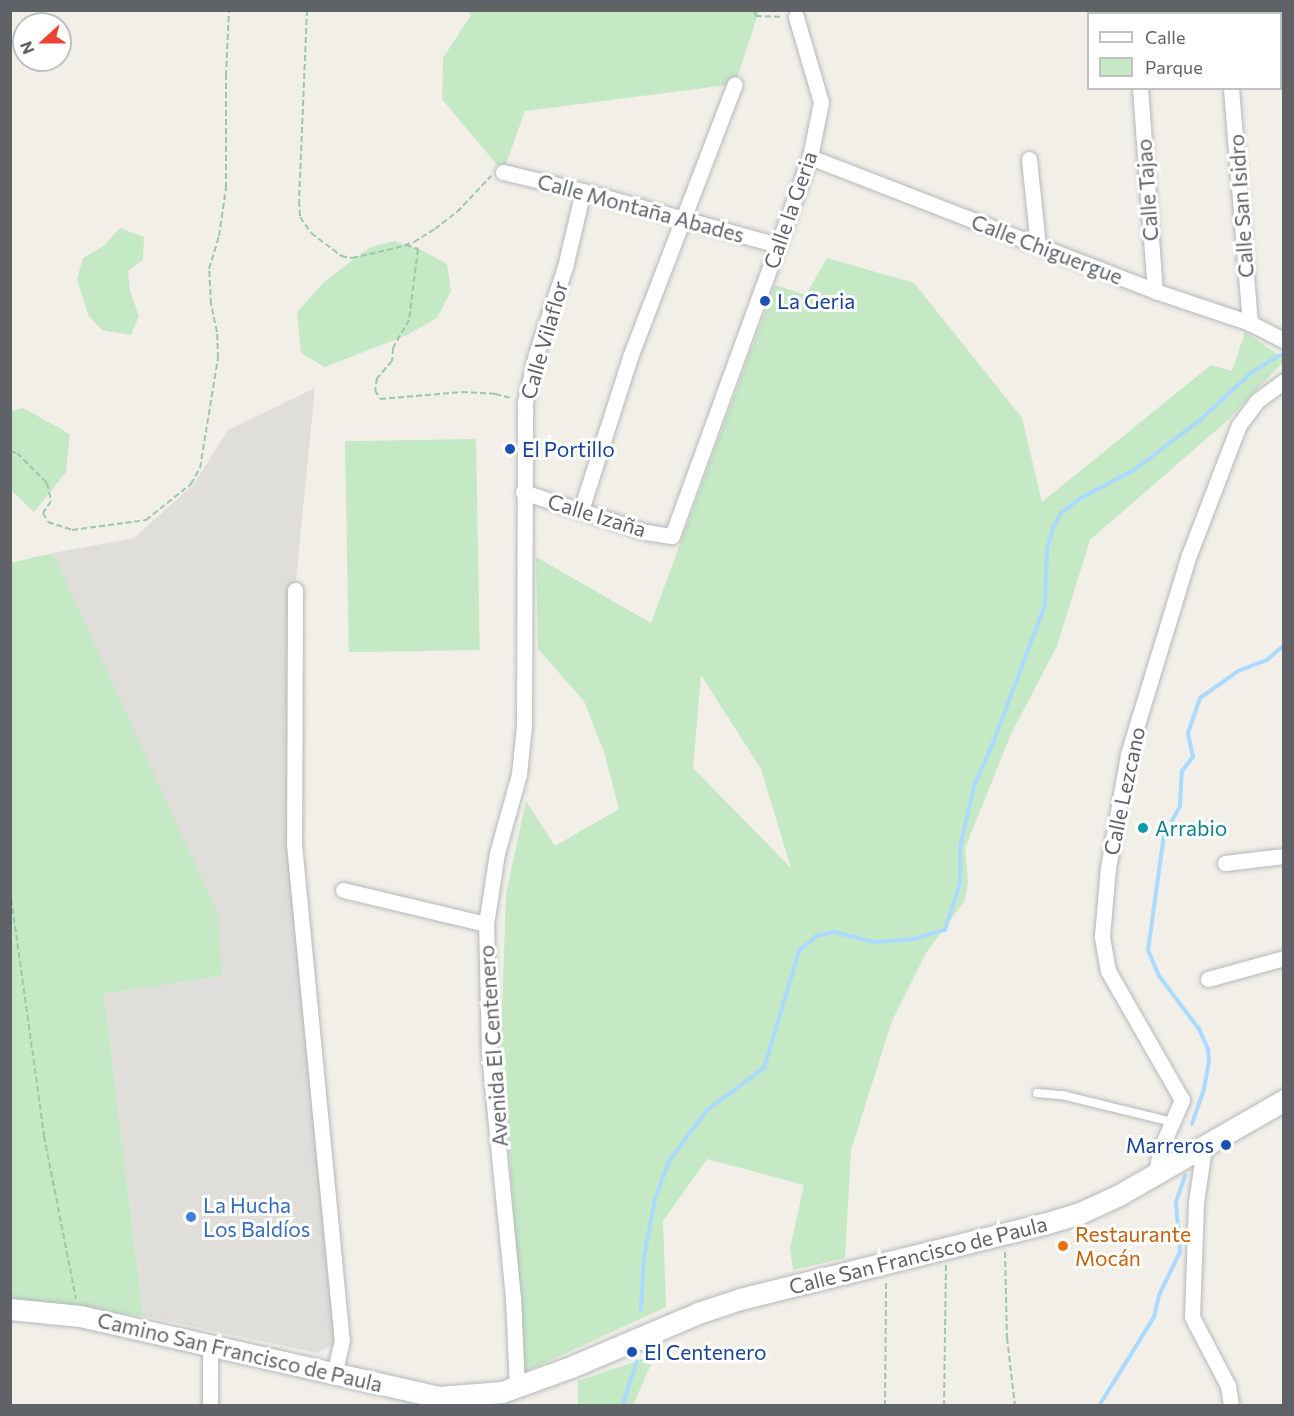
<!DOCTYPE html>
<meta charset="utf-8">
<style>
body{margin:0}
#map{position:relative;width:1294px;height:1416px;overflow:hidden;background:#f1efe8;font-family:Commissioner,sans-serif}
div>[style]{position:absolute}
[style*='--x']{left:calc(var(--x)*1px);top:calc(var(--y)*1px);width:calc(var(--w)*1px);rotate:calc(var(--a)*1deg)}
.industrial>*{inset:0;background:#e0deda}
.green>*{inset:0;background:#c5e8c5;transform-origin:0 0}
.stream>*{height:4px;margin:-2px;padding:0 2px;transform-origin:2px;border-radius:2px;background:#aadaff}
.path>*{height:2px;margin-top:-1px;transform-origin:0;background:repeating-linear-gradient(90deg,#9cc7a9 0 6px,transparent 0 9px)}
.roads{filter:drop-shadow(0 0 2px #b5b8bc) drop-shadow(0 0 2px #b5b8bc)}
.lane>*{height:8px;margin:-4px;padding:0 4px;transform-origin:4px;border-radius:4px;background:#fff}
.street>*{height:15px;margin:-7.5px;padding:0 7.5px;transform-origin:7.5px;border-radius:7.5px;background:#fff}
.secondary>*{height:21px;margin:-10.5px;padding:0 10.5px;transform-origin:10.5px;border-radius:10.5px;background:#fff}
.dots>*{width:16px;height:16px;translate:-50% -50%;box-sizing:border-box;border:3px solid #fff;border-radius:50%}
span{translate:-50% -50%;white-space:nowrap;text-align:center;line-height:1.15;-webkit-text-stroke:6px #fff;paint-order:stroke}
.street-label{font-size:21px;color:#5f6368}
.transit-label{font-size:21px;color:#164399}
.left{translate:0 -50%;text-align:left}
.right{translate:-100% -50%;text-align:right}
.culture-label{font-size:21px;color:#0d838f}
.shop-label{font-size:21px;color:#366cbe}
.food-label{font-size:21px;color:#c56008}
.frame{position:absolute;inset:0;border:12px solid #5f6368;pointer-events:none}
.legend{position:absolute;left:1087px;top:12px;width:195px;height:78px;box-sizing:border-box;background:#fff;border:2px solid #bfc1c3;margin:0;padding:8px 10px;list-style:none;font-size:18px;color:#5f6368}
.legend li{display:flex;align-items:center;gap:12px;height:30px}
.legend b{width:30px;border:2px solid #bfc1c3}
.north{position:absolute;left:12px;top:12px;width:60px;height:60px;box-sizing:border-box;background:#fff;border:2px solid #bfc1c3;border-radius:50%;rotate:249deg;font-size:16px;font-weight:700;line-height:24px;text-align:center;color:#5f6368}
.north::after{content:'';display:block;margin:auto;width:21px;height:27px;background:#ea4335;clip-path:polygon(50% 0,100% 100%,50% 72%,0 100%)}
</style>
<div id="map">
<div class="industrial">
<div style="clip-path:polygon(315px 388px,295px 590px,294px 844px,342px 1340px,317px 1353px,143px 1316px,104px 994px,222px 976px,53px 553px,134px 538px,194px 484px,228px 430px)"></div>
</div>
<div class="green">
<div style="clip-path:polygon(467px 11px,759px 11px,735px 84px,525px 111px,503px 172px,442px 99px,443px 58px,471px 15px)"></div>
<div style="clip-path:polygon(120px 228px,144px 237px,143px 260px,128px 271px,130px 291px,139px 316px,131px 335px,102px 330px,88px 315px,77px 279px,83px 258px,105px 245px)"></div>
<div style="clip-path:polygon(394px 241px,421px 250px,447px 264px,451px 291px,437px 318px,407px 335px,325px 367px,301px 353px,297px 312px,324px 282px,369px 248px)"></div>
<div style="clip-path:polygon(evenodd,827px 258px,914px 283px,1022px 418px,1042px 502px,1211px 365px,1232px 371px,1245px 332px,1283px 358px,1283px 362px,1228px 420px,1090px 540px,1057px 646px,1011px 734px,965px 848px,968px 882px,965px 900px,926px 953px,892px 1021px,851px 1150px,845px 1258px,793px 1270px,790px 1248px,804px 1185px,707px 1159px,663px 1221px,666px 1307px,525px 1372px,501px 1040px,506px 894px,526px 801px,555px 846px,619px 809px,604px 752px,584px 701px,538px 649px,536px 557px,651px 623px,775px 285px,806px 295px,827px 258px,701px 675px,761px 769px,791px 868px,693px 768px,701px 675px)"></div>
<div style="clip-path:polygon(23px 408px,70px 434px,66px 472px,34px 512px,11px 490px,11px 411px)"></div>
<div style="left:476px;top:439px;width:211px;height:131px;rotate:89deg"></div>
<div style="clip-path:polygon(53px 553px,218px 914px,222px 976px,104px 994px,143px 1316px,11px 1301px,10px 563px)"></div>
<div style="clip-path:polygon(655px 1355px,633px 1405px,578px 1405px,578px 1381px)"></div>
</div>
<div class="stream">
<div style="--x:1192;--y:1124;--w:37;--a:-71"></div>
<div style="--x:1204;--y:1089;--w:28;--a:-80"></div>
<div style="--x:1209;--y:1061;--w:12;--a:-95"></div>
<div style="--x:1208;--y:1049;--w:22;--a:-114"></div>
<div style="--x:1199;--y:1029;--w:66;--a:-127"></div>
<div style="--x:1159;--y:976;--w:28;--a:-113"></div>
<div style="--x:1148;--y:950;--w:116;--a:-82.1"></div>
<div style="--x:1164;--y:835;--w:33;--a:-61"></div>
<div style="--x:1180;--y:806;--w:35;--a:-87"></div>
<div style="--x:1182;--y:771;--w:18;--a:-52"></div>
<div style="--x:1193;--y:757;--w:25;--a:-102"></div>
<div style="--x:1188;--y:733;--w:37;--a:-71"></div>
<div style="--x:1200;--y:698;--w:47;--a:-35.4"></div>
<div style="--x:1238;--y:671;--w:31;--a:-21"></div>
<div style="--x:1267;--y:660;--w:23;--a:-41"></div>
<div style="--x:641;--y:1310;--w:53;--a:-86.8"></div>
<div style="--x:644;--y:1257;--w:59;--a:-79.3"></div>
<div style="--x:655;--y:1199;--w:40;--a:-69.8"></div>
<div style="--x:669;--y:1161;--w:64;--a:-53.3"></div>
<div style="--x:707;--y:1110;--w:71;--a:-36.4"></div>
<div style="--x:764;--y:1068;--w:122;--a:-73.3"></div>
<div style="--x:799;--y:951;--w:23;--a:-41"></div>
<div style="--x:816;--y:936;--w:18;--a:-13"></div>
<div style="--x:834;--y:932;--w:41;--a:14"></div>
<div style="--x:874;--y:942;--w:39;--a:-4"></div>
<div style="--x:913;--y:939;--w:33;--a:-16"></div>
<div style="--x:945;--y:930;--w:49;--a:-72.3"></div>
<div style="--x:960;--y:883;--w:35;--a:-90"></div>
<div style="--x:960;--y:848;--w:64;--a:-77.3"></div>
<div style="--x:974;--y:786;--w:42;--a:-65.9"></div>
<div style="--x:991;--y:748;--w:153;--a:-69.3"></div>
<div style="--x:1045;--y:605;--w:56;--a:-88"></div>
<div style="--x:1047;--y:549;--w:22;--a:-74"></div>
<div style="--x:1053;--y:528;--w:17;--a:-62"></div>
<div style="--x:1061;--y:513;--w:23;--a:-38"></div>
<div style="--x:1079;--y:499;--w:62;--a:-27.8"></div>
<div style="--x:1134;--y:470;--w:83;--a:-37.1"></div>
<div style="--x:1200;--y:420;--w:71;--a:-42.7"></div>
<div style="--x:1252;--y:372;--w:33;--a:-31"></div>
<div style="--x:622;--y:1406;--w:47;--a:-71.6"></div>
<div style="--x:1099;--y:1406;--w:105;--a:-58.3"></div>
<div style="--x:1154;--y:1317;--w:23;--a:-77"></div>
<div style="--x:1159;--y:1295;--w:48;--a:-64"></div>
<div style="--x:1180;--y:1252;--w:50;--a:-94.6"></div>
<div style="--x:1176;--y:1202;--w:28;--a:-71"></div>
</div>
<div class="path">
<div style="--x:307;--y:10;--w:191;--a:92.4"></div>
<div style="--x:299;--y:201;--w:16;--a:86"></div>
<div style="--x:300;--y:217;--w:19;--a:55"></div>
<div style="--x:311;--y:233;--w:38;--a:37"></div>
<div style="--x:341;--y:256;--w:11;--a:10"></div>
<div style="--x:352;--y:258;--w:45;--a:-12.8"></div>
<div style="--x:396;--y:248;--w:19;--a:-18"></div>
<div style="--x:414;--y:242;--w:25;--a:-32"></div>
<div style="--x:435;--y:229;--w:28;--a:-38"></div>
<div style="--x:457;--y:212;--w:50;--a:-46.6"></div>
<div style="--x:754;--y:10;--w:6;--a:72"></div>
<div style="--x:756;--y:16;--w:25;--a:2"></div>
<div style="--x:406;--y:245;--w:13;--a:18"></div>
<div style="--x:418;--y:249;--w:72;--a:97.2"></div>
<div style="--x:409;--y:320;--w:32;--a:120"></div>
<div style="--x:393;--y:348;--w:13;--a:94"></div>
<div style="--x:392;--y:361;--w:23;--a:131"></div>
<div style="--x:377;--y:378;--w:12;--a:99"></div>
<div style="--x:375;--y:390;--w:10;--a:61"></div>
<div style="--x:380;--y:399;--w:82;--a:-4.9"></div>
<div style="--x:462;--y:392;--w:33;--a:3"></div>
<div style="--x:495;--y:394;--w:16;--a:14"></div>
<div style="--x:10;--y:451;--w:7;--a:16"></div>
<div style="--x:17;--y:453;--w:42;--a:45"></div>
<div style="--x:47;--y:483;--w:18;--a:77"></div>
<div style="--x:51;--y:501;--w:14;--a:124"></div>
<div style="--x:43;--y:513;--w:10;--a:61"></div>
<div style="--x:48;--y:522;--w:25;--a:18"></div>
<div style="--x:72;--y:530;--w:75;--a:-7.7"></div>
<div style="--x:146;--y:520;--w:58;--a:-38.7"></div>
<div style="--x:191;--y:484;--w:18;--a:-61"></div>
<div style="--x:200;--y:468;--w:111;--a:-80.7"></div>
<div style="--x:218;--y:358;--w:26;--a:-92"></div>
<div style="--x:217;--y:332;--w:29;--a:-102"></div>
<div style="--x:211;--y:304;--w:35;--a:-93"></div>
<div style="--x:209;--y:269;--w:34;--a:-73"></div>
<div style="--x:219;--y:236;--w:49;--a:-81.7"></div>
<div style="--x:226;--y:188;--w:112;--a:-90"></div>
<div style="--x:226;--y:76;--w:66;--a:-87.4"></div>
<div style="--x:10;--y:890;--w:248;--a:82.1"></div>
<div style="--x:44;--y:1136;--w:166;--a:78.9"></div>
<div style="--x:1005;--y:1252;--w:86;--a:88.7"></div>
<div style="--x:1007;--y:1338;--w:68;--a:83.3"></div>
<div style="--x:885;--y:1406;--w:125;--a:-89.5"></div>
<div style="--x:944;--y:1406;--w:142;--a:-89.2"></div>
</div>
<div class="roads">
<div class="lane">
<div style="--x:1037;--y:1093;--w:25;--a:5"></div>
<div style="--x:1062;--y:1095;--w:113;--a:13.8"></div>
</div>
<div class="street">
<div style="--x:1135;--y:10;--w:4;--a:90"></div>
<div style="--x:1225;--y:10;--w:4;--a:76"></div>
<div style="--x:1140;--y:88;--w:204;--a:85.8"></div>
<div style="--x:1231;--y:88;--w:236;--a:85.4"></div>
<div style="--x:810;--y:157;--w:370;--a:21.2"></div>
<div style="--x:1155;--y:291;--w:100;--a:18.6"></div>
<div style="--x:1250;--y:323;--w:38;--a:27"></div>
<div style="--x:1029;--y:159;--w:87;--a:84.1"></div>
<div style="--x:503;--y:172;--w:82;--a:13.4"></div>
<div style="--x:583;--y:191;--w:202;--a:15.5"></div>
<div style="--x:523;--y:492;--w:129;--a:18"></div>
<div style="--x:646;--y:532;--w:26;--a:9"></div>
<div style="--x:672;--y:536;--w:403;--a:-70"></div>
<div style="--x:810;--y:157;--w:56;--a:-78.7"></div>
<div style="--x:821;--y:102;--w:89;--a:-106.4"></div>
<div style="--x:581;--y:510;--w:161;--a:-72.2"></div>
<div style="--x:630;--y:357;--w:292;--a:-69"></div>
<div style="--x:295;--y:590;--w:254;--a:90.2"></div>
<div style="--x:294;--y:844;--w:498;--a:84.5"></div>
<div style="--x:342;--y:1340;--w:36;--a:103"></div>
<div style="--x:1225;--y:863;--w:59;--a:-6.8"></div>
<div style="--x:343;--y:890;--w:147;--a:13.4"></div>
<div style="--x:1208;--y:979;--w:79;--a:-15.4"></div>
<div style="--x:1204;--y:1148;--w:55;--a:98.4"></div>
<div style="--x:1196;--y:1202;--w:115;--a:92"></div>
<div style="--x:1192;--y:1317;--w:78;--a:62.4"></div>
<div style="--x:1228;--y:1386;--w:20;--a:81"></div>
<div style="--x:1156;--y:1175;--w:25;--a:-81"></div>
<div style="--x:1160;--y:1150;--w:55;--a:-66.3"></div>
<div style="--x:1182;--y:1100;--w:149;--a:-119.8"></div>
<div style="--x:1108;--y:971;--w:36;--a:-100"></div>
<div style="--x:1102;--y:936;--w:68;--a:-85"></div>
<div style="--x:1108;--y:868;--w:116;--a:-80"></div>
<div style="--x:1128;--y:754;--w:208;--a:-73"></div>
<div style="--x:1189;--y:555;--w:139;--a:-69"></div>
<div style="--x:1239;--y:425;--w:31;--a:-53"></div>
<div style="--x:1258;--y:400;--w:32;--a:-36"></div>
<div style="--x:517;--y:1388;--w:90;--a:-92.5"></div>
<div style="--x:513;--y:1298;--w:247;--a:-95.6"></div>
<div style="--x:489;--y:1052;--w:128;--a:-91.3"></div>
<div style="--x:486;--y:924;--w:72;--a:-81.2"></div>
<div style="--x:497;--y:853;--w:82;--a:-74.4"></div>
<div style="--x:519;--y:774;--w:48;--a:-84.1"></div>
<div style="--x:524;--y:726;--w:324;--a:-89.8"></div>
<div style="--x:525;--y:402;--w:49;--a:-77.1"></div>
<div style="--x:536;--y:354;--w:92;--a:-71.6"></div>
<div style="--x:565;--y:267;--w:78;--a:-76.7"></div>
<div style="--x:210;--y:1406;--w:60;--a:-90"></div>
</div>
<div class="secondary">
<div style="--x:10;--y:1309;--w:70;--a:5.7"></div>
<div style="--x:80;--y:1316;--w:368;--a:12.7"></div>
<div style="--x:439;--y:1397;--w:63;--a:-4.5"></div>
<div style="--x:502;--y:1392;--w:73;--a:-19.9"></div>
<div style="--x:571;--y:1367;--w:138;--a:-23"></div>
<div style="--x:698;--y:1313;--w:44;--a:-18.4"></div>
<div style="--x:740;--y:1299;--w:313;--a:-13.9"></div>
<div style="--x:1044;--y:1224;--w:38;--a:-17"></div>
<div style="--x:1080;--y:1213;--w:43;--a:-24.8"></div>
<div style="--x:1119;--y:1195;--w:190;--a:-29.9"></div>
</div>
</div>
<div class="dots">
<div style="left:765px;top:301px;background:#1a4fb4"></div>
<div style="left:510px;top:449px;background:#1a4fb4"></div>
<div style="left:1143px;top:828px;background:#0f9aa8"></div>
<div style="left:1226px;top:1145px;background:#1a4fb4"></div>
<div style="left:191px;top:1217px;background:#3f7fe0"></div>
<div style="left:1063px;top:1246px;background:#e8710a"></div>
<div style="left:632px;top:1352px;background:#1a4fb4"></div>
</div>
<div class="street-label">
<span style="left:1147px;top:190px;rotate:-94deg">Calle Tajao</span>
<span style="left:1241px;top:206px;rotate:-94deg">Calle San Isidro</span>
<span style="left:641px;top:208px;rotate:15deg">Calle Montaña Abades</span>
<span style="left:790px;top:210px;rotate:-71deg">Calle la Geria</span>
<span style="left:1047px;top:249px;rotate:21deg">Calle Chiguergue</span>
<span style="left:544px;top:340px;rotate:-74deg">Calle Vilaflor</span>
<span style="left:597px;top:515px;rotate:17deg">Calle Izaña</span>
<span style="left:1124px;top:791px;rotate:-78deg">Calle Lezcano</span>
<span style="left:493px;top:1046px;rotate:-94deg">Avenida El Centenero</span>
<span style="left:918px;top:1255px;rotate:-14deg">Calle San Francisco de Paula</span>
<span style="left:240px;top:1352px;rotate:13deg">Camino San Francisco de Paula</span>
</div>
<div class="transit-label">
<span class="left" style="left:777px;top:301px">La Geria</span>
<span class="left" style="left:522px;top:449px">El Portillo</span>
<span class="right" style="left:1214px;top:1145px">Marreros</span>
<span class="left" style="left:644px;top:1352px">El Centenero</span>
</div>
<div class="culture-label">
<span class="left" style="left:1155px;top:828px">Arrabio</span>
</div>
<div class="shop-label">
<span class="left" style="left:203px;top:1217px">La Hucha<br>Los Baldíos</span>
</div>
<div class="food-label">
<span class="left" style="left:1075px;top:1246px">Restaurante<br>Mocán</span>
</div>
<div class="frame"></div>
<ul class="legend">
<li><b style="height:8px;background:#fff"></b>Calle</li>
<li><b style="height:16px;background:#c5e8c5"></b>Parque</li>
</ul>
<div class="north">N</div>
</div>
